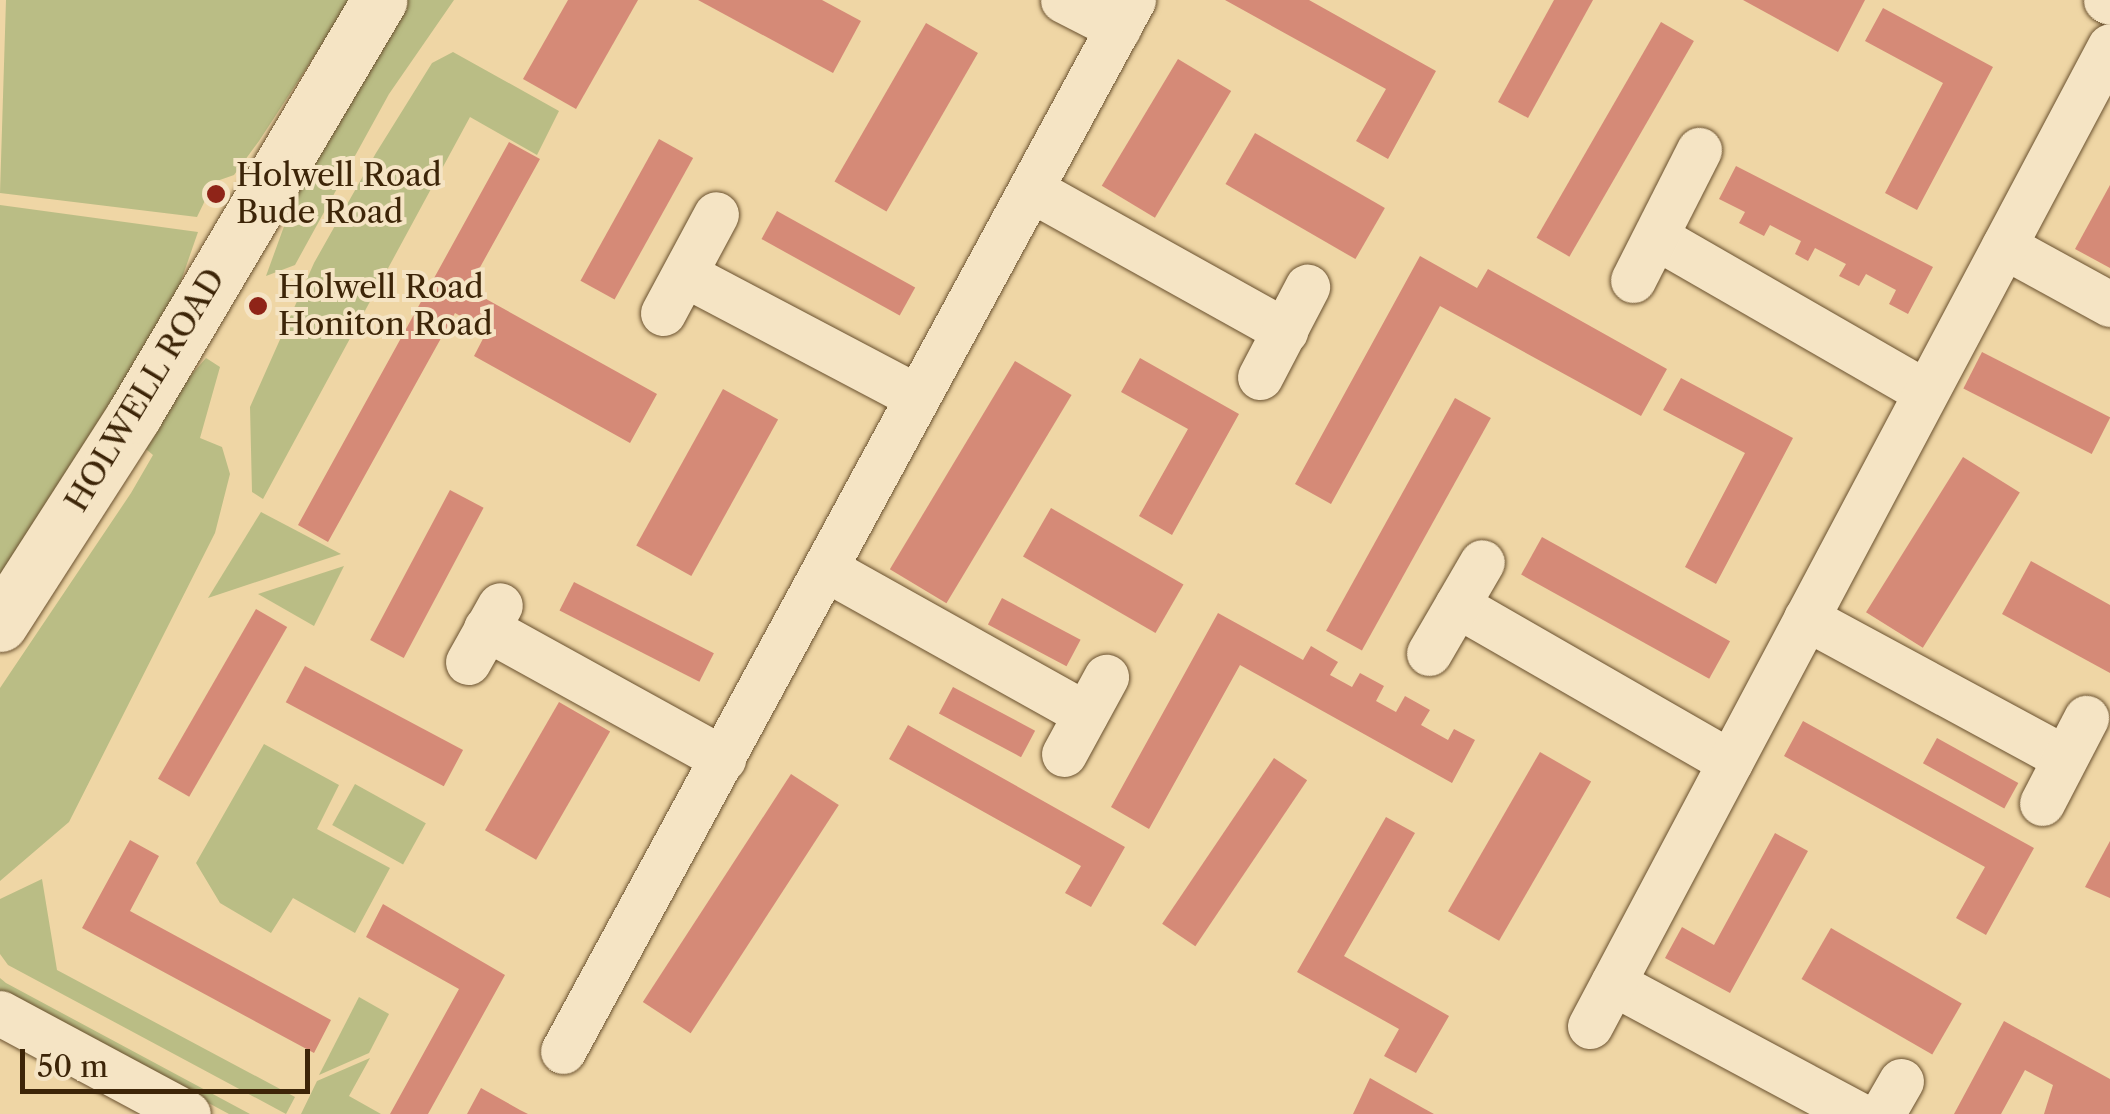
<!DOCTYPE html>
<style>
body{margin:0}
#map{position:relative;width:2110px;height:1114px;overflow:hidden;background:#efd6a5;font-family:"Libre Caslon Text",serif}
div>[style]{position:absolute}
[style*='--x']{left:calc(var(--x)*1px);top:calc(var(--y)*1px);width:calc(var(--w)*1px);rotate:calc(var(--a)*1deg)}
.green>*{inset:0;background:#babd85;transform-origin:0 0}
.building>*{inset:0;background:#d58a77;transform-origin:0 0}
.roads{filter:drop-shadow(0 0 2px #6a512f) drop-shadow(0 0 2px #6a512f)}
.street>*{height:45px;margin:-22.5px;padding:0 22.5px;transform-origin:22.5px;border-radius:22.5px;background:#f5e4c4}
.secondary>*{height:55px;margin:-27.5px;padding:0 27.5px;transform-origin:27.5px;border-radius:27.5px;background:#f5e4c4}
.dots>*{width:28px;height:28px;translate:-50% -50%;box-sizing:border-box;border:5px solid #f5e4c4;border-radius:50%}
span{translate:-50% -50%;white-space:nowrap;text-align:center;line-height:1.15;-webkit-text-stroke:8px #f5e4c4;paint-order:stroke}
.poi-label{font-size:32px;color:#3d2508}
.left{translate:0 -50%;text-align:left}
.street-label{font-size:32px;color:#3d2508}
.scale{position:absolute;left:20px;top:1049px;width:290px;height:45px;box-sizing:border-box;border:5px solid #3d2508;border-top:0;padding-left:12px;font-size:30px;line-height:35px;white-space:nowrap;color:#3d2508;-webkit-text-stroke:8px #f5e4c4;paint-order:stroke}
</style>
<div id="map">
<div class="green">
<div style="clip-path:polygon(6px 0,351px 0,259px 141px,234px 175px,214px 182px,197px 217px,0 193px)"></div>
<div style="clip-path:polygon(407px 0,454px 0,389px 94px,295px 265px,266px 276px,303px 174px)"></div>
<div style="clip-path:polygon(453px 52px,559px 111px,537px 155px,470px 117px,263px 499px,252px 492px,250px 407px,314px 263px,376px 153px,432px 63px)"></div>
<div style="clip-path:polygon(0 205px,198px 232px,174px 301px,0 590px)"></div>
<div style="clip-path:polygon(206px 358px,220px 367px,200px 438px,222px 447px,230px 474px,215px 533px,69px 822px,0 881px,0 688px,131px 493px,153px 455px,140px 444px,161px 410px)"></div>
<div style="clip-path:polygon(261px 512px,341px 554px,208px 598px)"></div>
<div style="clip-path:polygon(344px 566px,314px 626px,258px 594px)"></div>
<div style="clip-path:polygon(264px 744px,339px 785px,317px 829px,390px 868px,355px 933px,293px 898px,271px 933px,220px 903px,196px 863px)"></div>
<div style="left:355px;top:784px;width:81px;height:47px;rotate:29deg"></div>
<div style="clip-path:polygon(42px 879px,57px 970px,295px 1097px,286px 1114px,8px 965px,0 954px,0 899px)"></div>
<div style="clip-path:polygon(0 978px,6px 983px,250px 1114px,229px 1114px,0 991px)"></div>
<div style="clip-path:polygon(359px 997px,389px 1014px,369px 1053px,319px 1075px)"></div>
<div style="clip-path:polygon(370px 1058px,349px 1096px,381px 1114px,301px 1114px,317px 1081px)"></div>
</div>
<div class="building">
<div style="clip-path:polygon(568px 0,638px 0,576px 109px,523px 79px)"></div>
<div style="clip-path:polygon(698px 0,822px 0,861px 21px,833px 73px)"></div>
<div style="clip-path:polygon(1225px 0,1309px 0,1436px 71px,1388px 159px,1356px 141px,1386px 89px)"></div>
<div style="clip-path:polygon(1554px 0,1593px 0,1528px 118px,1498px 102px)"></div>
<div style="clip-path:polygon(1743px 0,1865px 0,1838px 52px)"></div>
<div style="clip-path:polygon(1883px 8px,1993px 67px,1917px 210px,1885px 193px,1943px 83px,1865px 41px)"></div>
<div style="left:1661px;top:22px;width:38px;height:249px;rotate:30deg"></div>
<div style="left:926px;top:23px;width:60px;height:183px;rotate:30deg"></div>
<div style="left:1178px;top:59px;width:62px;height:148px;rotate:31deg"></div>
<div style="left:1255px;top:133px;width:150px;height:59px;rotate:30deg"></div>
<div style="left:659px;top:139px;width:39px;height:162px;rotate:29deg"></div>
<div style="clip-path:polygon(509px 142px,540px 159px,468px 289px,657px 394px,630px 443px,474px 356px,487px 331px,455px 313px,328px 542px,298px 525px)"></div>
<div style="clip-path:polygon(1736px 166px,1933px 267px,1908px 314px,1889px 304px,1896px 290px,1866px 274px,1859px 286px,1839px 276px,1846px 264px,1815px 248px,1808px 261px,1795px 254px,1801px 241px,1770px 225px,1764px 236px,1739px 223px,1745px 212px,1719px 199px)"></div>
<div style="clip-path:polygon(2110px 185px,2110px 268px,2075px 249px)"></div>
<div style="left:777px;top:211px;width:158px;height:32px;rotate:29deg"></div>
<div style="clip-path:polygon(1420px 256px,1477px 288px,1488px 269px,1667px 369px,1641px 416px,1440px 306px,1331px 504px,1295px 484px)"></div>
<div style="left:1982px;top:352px;width:144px;height:41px;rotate:27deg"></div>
<div style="clip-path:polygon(1140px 358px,1239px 414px,1172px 535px,1139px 516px,1188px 429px,1121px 392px)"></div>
<div style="left:1015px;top:361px;width:66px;height:243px;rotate:31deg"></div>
<div style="clip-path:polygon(1681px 378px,1793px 438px,1716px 584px,1685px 567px,1745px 453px,1663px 410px)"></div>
<div style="left:723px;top:389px;width:63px;height:179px;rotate:29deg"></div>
<div style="left:1455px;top:398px;width:41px;height:266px;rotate:29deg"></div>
<div style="left:1963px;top:457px;width:67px;height:183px;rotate:32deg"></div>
<div style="left:450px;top:490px;width:38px;height:170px;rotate:28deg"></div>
<div style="left:1051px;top:508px;width:153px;height:56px;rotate:30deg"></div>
<div style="left:1542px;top:537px;width:215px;height:43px;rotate:29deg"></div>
<div style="clip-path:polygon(2031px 561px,2110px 605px,2110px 673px,2002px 614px)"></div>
<div style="left:574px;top:582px;width:157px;height:32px;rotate:27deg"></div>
<div style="left:1002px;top:598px;width:89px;height:30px;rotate:28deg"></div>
<div style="left:256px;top:609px;width:36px;height:196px;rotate:30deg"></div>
<div style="clip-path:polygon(1218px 613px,1303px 660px,1311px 646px,1338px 662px,1330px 675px,1352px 687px,1360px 673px,1384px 686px,1376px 701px,1396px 712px,1405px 696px,1430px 710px,1421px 725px,1448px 740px,1454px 729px,1475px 740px,1452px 783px,1240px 665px,1149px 829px,1111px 807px)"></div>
<div style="left:305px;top:666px;width:179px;height:41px;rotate:28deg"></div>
<div style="left:953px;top:687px;width:93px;height:30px;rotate:28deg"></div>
<div style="left:559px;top:702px;width:59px;height:148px;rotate:30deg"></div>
<div style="clip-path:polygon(1803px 721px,2034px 848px,1986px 935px,1956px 918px,1985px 867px,1784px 756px)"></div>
<div style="clip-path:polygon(908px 725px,1125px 847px,1091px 907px,1065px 893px,1081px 866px,889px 759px)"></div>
<div style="left:1937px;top:738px;width:93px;height:29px;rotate:29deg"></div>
<div style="left:1540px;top:752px;width:59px;height:184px;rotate:30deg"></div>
<div style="left:1274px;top:758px;width:40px;height:200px;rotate:34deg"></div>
<div style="left:791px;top:774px;width:57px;height:272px;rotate:33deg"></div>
<div style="clip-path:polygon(1386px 817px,1415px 833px,1344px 956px,1449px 1016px,1416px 1073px,1384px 1056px,1399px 1029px,1297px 972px)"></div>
<div style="clip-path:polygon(1775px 833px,1808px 851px,1730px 993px,1665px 958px,1682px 927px,1714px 945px)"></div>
<div style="clip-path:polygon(130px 840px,159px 856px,130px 911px,331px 1020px,314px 1053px,82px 928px)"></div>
<div style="clip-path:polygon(2110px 841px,2110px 898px,2085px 887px)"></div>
<div style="clip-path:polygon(383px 904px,505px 975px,428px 1114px,390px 1114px,459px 989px,366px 937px)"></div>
<div style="left:1831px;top:928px;width:151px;height:59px;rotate:30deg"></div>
<div style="clip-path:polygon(2004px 1021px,2110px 1079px,2110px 1114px,2044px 1114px,2053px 1085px,2025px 1070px,2001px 1114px,1954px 1114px)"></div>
<div style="clip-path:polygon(1370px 1078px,1423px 1108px,1434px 1114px,1353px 1114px)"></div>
<div style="clip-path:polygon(481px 1088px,520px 1110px,528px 1114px,467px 1114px)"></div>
</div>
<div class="roads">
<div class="street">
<div style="--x:1063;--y:0;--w:62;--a:27"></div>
<div style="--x:2106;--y:0;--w:4;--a:27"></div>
<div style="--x:1032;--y:190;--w:290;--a:29.1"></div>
<div style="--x:1656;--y:237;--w:311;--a:29.9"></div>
<div style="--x:2004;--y:246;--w:121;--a:28.7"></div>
<div style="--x:686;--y:275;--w:261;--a:27.8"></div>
<div style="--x:1633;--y:280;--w:146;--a:-63.1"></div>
<div style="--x:663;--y:313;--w:112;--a:-61.8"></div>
<div style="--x:1260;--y:377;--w:102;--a:-62.4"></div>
<div style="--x:828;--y:570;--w:295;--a:29.2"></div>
<div style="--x:1457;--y:605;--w:315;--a:29.9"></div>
<div style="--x:1806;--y:618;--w:294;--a:28.4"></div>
<div style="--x:486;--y:628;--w:271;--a:28.9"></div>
<div style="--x:1429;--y:653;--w:105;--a:-59.8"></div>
<div style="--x:468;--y:662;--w:65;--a:-60.7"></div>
<div style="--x:1064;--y:754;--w:88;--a:-61.4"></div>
<div style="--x:2042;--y:803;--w:96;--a:-62.6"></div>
<div style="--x:1613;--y:983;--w:277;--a:28.2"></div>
<div style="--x:0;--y:1013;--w:213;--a:28.2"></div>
<div style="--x:1590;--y:1026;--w:1109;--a:-62.05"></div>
<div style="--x:563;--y:1051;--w:1196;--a:-61.53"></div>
<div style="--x:1882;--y:1114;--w:38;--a:-60"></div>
</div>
<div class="secondary">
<div style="--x:0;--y:624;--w:248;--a:-57.3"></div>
<div style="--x:134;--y:415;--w:482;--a:-59.4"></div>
</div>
</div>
<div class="dots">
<div style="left:216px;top:194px;background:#8f2418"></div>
<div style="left:258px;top:306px;background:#8f2418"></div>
</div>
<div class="poi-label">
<span class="left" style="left:236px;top:194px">Holwell Road<br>Bude Road</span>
<span class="left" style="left:278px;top:306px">Holwell Road<br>Honiton Road</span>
</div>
<div class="street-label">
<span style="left:145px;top:390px;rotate:-59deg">HOLWELL ROAD</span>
</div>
<div class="scale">50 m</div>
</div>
